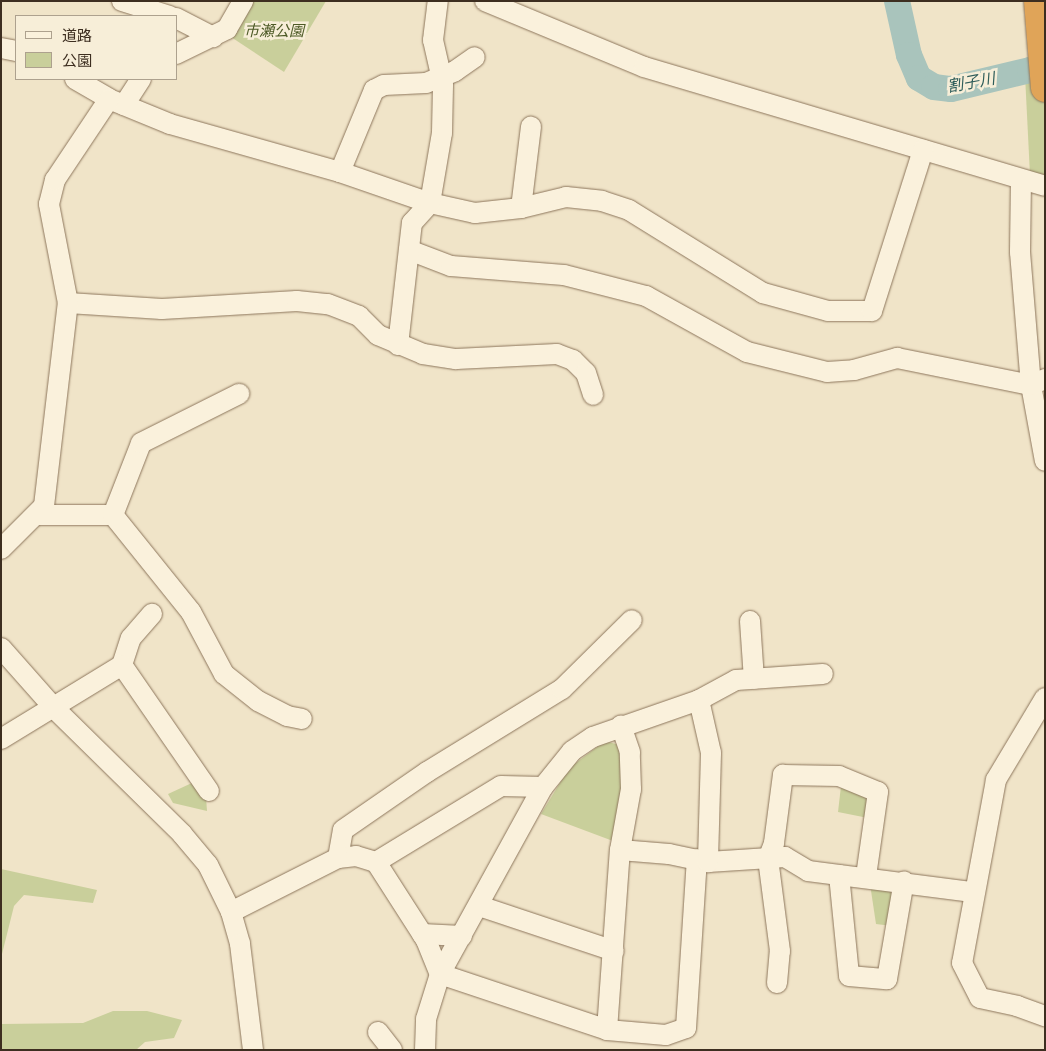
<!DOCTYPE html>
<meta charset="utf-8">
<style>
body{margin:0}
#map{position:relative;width:1046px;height:1051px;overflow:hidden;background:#f0e4c8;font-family:"Libre Baskerville","Noto Sans JP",serif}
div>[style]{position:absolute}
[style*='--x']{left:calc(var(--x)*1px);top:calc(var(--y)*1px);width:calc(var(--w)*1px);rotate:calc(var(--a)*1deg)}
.green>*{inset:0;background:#c9cf9b}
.river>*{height:26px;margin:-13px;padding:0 13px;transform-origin:13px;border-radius:13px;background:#a9c4bc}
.roads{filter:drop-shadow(0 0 1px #8d765c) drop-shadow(0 0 1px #8d765c)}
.minor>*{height:20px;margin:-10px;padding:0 10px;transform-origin:10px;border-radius:10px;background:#faf1dc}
.highway>*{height:28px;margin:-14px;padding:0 14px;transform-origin:14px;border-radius:14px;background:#e0a458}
span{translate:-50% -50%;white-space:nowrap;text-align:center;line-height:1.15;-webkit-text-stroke:5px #f7eed8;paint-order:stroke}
.park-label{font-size:15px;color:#4d5a26;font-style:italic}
.water-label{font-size:16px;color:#2f5d5a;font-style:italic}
.frame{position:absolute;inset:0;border:2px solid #3d2e20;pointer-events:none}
.legend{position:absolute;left:15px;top:15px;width:162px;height:65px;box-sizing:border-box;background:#f7eed8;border:1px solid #ada18e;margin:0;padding:6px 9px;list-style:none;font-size:15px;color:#3d2e20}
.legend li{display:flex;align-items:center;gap:10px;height:25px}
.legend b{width:25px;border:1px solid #ada18e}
</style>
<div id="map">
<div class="green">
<div style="clip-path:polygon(252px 1px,326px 1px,284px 72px,231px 37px)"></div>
<div style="clip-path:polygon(1025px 75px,1045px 76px,1045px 179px,1030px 175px)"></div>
<div style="clip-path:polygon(605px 741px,623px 746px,625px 765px,613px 841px,541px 814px,569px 768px)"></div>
<div style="clip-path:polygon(194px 782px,206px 797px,207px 811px,173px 803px,168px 794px)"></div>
<div style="clip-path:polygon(841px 786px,868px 792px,868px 818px,838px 812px)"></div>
<div style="clip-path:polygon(1px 869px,97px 890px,93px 903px,24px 895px,14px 906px,1px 958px)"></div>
<div style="clip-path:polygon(870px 884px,895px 886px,892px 926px,876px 924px)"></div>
<div style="clip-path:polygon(113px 1011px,147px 1011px,182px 1020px,174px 1038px,145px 1042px,136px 1050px,1px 1050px,1px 1024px,83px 1023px)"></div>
</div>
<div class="river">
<div style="--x:897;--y:1;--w:55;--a:77.5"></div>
<div style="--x:909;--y:55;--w:25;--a:67"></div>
<div style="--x:919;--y:78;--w:17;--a:31"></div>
<div style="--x:934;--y:87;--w:17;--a:7"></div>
<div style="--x:951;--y:89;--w:81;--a:-13.5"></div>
<div style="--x:1030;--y:70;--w:15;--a:0"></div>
</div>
<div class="roads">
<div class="minor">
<div style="--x:122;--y:1;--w:50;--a:17.4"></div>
<div style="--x:485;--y:1;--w:172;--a:22.5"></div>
<div style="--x:644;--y:67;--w:418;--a:16.5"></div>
<div style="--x:176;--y:18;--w:42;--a:27.2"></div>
<div style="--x:1;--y:48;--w:15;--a:11"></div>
<div style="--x:176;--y:54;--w:57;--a:-26.1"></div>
<div style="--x:227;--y:29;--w:32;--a:-60"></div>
<div style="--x:75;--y:79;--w:39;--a:30"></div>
<div style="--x:109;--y:99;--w:66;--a:22.3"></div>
<div style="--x:170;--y:124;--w:177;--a:15.8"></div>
<div style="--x:340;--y:172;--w:95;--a:19"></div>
<div style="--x:430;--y:203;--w:46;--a:12.5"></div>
<div style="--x:475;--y:213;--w:46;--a:-6.2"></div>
<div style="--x:521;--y:208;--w:46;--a:-13.7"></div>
<div style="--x:566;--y:197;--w:36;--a:6"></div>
<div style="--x:602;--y:201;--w:28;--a:18"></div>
<div style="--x:629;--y:210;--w:158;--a:31.8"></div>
<div style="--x:763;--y:293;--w:67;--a:15.5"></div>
<div style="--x:828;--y:311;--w:44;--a:0"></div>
<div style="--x:872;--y:311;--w:169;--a:-72.4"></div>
<div style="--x:124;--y:105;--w:31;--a:-57"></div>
<div style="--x:340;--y:172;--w:89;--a:-67.5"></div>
<div style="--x:374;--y:90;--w:11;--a:-27"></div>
<div style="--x:384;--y:85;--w:42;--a:-2.7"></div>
<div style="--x:426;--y:83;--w:31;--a:-22"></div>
<div style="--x:455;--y:71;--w:24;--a:-35"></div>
<div style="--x:1021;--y:180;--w:72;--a:90.8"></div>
<div style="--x:1020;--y:252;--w:133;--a:85.3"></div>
<div style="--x:1031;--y:385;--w:77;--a:79.6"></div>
<div style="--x:521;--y:208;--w:82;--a:-83"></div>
<div style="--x:409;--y:250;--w:45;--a:20.9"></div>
<div style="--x:451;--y:266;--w:113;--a:4.6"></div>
<div style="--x:564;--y:275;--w:85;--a:14.4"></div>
<div style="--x:646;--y:296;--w:115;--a:29"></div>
<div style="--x:747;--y:352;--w:82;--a:14"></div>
<div style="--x:827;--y:372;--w:27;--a:-4"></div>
<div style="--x:854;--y:370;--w:45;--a:-15.6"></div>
<div style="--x:897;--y:358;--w:137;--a:11.4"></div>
<div style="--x:1031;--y:385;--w:15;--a:-23"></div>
<div style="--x:68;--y:303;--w:94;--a:3.7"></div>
<div style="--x:162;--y:309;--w:135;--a:-3.4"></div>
<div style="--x:297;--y:301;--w:31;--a:6"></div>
<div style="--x:328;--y:304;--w:33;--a:21"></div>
<div style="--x:359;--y:316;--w:27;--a:45"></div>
<div style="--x:378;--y:335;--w:49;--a:22.9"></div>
<div style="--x:423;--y:354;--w:33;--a:9"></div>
<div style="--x:456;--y:359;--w:101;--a:-2.8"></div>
<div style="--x:557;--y:354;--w:17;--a:21"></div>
<div style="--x:573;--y:360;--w:18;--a:45"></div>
<div style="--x:586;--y:373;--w:23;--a:72"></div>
<div style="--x:398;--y:345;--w:123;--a:-83.5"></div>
<div style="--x:412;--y:223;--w:27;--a:-48"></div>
<div style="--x:430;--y:203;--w:71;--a:-80.3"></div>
<div style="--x:442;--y:133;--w:49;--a:-88.8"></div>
<div style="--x:443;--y:84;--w:45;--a:-102.8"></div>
<div style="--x:433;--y:40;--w:39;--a:-83"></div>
<div style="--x:37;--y:515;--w:76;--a:0"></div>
<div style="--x:113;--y:515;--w:124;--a:51.2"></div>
<div style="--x:191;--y:612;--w:70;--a:62"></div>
<div style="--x:224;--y:674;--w:43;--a:38.5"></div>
<div style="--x:258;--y:701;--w:33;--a:27"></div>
<div style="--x:287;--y:716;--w:15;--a:11"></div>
<div style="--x:113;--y:515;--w:77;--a:-68.7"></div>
<div style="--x:141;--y:443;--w:110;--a:-26.6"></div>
<div style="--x:1;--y:549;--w:61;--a:-45"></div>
<div style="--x:44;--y:506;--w:204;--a:-83.3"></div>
<div style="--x:68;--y:303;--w:101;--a:-100.9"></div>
<div style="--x:49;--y:204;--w:25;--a:-76"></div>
<div style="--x:55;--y:180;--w:97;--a:-56.3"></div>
<div style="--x:750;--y:621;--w:58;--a:86.1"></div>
<div style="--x:1;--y:648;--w:80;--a:48.5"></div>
<div style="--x:54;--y:708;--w:180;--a:44.5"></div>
<div style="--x:182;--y:834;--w:40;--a:50"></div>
<div style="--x:208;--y:865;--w:52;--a:63.9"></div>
<div style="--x:231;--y:912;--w:33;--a:74"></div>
<div style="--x:240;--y:944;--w:107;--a:83"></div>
<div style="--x:122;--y:665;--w:28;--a:-72"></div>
<div style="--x:131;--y:638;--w:32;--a:-49"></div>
<div style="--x:1045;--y:698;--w:96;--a:120.9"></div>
<div style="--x:996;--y:780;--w:186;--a:100.5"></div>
<div style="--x:962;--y:963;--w:39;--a:63"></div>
<div style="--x:980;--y:998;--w:38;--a:12"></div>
<div style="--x:1017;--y:1006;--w:30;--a:20"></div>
<div style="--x:699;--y:700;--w:42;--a:-28.4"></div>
<div style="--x:736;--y:680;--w:87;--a:-3.9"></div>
<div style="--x:1;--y:739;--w:142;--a:-31.4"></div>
<div style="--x:122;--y:665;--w:153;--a:55.4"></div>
<div style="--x:620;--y:850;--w:62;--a:-79.8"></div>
<div style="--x:631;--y:789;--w:37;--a:-92"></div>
<div style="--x:630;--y:752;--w:28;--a:-109"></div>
<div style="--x:338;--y:858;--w:28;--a:-80"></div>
<div style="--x:343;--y:830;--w:102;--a:-34.6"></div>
<div style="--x:427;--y:772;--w:158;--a:-31.6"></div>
<div style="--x:562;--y:689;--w:98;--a:-44.6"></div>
<div style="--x:376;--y:862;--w:146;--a:-31.3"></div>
<div style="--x:501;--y:786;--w:42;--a:1.4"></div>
<div style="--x:839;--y:875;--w:101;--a:84.3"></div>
<div style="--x:849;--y:976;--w:38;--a:5"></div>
<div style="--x:887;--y:979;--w:99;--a:-80.2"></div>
<div style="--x:479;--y:906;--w:142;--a:18.4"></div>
<div style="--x:231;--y:912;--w:120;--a:-26.8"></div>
<div style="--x:338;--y:858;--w:18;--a:-6"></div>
<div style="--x:356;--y:856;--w:21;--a:17"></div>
<div style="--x:376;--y:862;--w:93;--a:57.3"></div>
<div style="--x:426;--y:940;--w:37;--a:68"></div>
<div style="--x:440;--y:974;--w:176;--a:18.5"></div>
<div style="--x:607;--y:1030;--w:59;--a:4.8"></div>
<div style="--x:666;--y:1035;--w:21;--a:-19"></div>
<div style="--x:686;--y:1028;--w:169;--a:-86.3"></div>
<div style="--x:422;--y:934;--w:40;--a:2.9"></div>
<div style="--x:777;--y:983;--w:32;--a:-85"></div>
<div style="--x:780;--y:951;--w:93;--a:-97.4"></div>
<div style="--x:768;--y:859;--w:17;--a:-69"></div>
<div style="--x:774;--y:843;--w:69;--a:-82.5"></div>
<div style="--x:783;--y:775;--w:56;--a:1"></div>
<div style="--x:839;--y:776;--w:42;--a:22.3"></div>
<div style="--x:878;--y:792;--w:85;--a:98.1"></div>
<div style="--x:607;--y:1030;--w:180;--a:-85.9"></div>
<div style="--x:620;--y:850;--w:49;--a:4.7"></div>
<div style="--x:669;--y:854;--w:40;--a:12"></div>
<div style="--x:708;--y:862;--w:77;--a:-3.7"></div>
<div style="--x:785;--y:857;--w:27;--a:31"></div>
<div style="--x:808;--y:871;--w:166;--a:7.3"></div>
<div style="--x:378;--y:1032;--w:23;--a:52"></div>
<div style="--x:425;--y:1050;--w:31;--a:-88"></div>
<div style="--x:426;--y:1019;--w:47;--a:-72.7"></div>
<div style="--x:440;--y:974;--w:213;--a:-61.2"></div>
<div style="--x:543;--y:787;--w:46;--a:-51.1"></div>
<div style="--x:572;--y:751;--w:25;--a:-34"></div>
<div style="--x:593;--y:737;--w:112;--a:-19.2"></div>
<div style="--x:699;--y:700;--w:54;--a:77.2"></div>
<div style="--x:711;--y:753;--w:109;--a:91.6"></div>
</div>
<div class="highway">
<div style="--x:1038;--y:1;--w:87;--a:85.4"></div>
</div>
</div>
<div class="park-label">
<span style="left:274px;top:31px">市瀬公園</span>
</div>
<div class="water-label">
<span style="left:971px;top:82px;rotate:-10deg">割子川</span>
</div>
<div class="frame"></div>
<ul class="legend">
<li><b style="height:6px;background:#faf1dc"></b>道路</li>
<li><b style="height:14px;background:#c9cf9b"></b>公園</li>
</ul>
</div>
